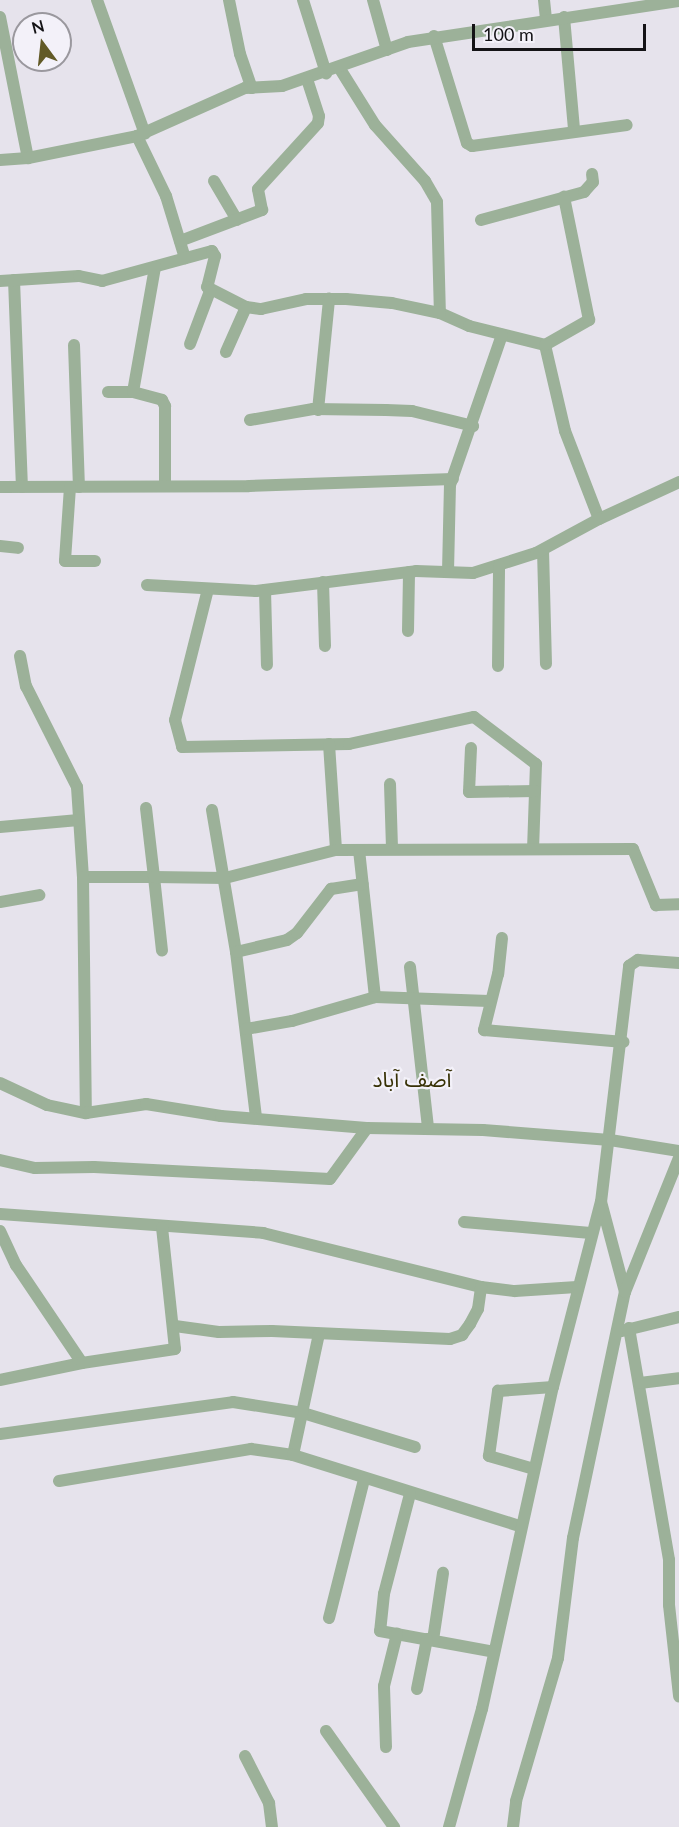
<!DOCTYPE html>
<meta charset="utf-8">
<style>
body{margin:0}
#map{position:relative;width:679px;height:1827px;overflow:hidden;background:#e6e3ec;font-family:Lato,"Noto Sans Arabic",sans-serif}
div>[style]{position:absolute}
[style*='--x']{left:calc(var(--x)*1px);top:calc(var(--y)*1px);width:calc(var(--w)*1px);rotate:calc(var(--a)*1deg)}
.minor>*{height:12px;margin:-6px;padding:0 6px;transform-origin:6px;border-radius:6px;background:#9cb199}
span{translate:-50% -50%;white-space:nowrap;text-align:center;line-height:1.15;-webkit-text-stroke:4.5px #f3f1f9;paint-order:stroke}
.quarter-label{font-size:21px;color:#373105}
.north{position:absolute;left:12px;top:12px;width:60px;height:60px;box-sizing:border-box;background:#f3f1f9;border:2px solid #9a989e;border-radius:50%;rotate:345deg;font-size:16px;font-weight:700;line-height:24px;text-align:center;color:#141316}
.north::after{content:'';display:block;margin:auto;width:21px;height:27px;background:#625a27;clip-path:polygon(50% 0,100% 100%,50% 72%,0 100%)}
.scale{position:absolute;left:472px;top:24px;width:174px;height:27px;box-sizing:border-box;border:3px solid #141316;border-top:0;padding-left:8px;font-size:18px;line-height:21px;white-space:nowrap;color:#141316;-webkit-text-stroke:4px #f3f1f9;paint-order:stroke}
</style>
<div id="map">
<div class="minor">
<div style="--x:97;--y:0;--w:142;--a:70.3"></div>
<div style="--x:229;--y:0;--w:55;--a:78.5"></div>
<div style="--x:240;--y:54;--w:36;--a:71"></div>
<div style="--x:303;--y:0;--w:77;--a:72.5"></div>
<div style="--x:373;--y:0;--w:52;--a:74.4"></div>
<div style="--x:544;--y:0;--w:19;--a:84"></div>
<div style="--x:0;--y:17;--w:144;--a:78.8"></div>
<div style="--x:564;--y:17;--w:113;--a:84.9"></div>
<div style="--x:434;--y:36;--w:112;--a:72.9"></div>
<div style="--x:467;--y:143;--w:6;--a:31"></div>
<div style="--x:472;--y:146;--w:156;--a:-7.7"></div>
<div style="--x:340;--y:69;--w:66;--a:58"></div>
<div style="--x:375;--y:125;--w:75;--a:48.2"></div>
<div style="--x:425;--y:181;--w:24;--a:60"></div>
<div style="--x:437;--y:202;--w:111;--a:88.5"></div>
<div style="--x:440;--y:313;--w:32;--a:24"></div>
<div style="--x:469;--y:326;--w:78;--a:14"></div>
<div style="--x:545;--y:345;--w:88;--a:76.9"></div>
<div style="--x:565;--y:431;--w:94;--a:68.9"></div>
<div style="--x:599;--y:519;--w:88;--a:-24.8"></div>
<div style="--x:137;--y:136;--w:67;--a:64.2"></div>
<div style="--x:166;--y:196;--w:65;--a:73"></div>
<div style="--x:0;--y:160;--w:28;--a:-4"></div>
<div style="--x:28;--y:158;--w:111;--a:-11.4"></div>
<div style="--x:137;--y:136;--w:118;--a:-24"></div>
<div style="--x:245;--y:88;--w:37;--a:-3"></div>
<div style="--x:282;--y:86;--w:133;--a:-19.2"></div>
<div style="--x:408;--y:42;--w:274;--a:-8.6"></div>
<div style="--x:214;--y:181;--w:45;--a:59.5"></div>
<div style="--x:481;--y:220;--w:107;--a:-15.2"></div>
<div style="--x:584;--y:192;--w:13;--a:-48"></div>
<div style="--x:593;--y:182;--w:8;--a:-97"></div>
<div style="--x:180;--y:241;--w:88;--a:-20.7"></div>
<div style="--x:262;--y:210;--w:21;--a:-101"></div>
<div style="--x:258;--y:189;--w:89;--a:-47.7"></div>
<div style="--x:318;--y:123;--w:7;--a:-82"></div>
<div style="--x:319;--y:116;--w:39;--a:-108"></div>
<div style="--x:14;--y:280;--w:207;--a:87.8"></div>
<div style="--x:0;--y:281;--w:79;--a:-3.6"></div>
<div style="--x:79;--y:276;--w:24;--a:12"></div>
<div style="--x:102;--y:281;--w:114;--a:-15.3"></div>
<div style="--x:212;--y:251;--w:6;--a:59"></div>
<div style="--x:215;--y:256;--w:32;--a:104"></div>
<div style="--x:207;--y:287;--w:44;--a:27.1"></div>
<div style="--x:246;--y:307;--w:15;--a:8"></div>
<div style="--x:261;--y:309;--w:46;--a:-12.5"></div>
<div style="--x:306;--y:299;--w:40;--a:0"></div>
<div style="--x:346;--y:299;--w:46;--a:5"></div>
<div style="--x:392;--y:303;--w:49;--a:11.8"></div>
<div style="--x:190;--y:344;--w:57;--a:-69.3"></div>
<div style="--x:74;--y:345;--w:142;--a:88"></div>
<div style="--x:545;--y:345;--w:51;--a:-29.6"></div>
<div style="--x:589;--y:320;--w:126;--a:-101.5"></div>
<div style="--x:226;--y:352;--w:49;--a:-66"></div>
<div style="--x:108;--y:392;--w:25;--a:0"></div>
<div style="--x:133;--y:392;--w:30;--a:15"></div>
<div style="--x:162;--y:400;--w:7;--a:63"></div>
<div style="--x:165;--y:406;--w:80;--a:90"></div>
<div style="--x:133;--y:392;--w:127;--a:-80"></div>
<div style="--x:318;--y:410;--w:112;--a:-84.3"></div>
<div style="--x:250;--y:420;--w:64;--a:-9.9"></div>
<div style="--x:313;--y:409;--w:73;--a:0.8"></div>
<div style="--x:386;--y:410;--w:26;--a:2"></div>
<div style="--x:412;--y:411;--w:63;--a:13.8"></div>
<div style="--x:0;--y:487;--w:249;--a:-0.2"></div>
<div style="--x:249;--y:486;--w:204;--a:-2"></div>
<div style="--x:70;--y:487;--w:74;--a:93.9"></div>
<div style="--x:65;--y:561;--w:30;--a:0"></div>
<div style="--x:0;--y:546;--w:18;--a:6"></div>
<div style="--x:543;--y:550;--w:114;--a:88.5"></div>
<div style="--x:448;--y:572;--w:87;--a:-88.7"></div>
<div style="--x:450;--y:485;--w:159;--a:-70.9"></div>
<div style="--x:323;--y:582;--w:64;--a:88.2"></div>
<div style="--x:147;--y:585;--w:109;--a:3.2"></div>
<div style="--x:256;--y:591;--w:161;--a:-7.1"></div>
<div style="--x:416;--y:571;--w:57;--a:2"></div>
<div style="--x:473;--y:573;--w:66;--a:-17.6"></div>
<div style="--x:536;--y:553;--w:72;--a:-28.4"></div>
<div style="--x:208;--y:589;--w:135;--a:104.1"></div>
<div style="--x:175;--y:720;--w:28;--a:75"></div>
<div style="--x:182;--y:747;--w:167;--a:-1"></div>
<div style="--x:349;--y:744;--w:128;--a:-12.2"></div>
<div style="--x:474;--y:717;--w:78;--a:37.2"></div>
<div style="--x:536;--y:764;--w:84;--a:92"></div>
<div style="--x:265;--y:590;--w:75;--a:88.5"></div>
<div style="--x:408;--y:631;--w:59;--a:-89"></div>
<div style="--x:20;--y:656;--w:31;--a:79"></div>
<div style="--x:26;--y:686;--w:113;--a:63.2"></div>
<div style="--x:77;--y:787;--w:90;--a:86.2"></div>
<div style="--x:83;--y:877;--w:71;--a:0"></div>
<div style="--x:154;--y:877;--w:74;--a:83.8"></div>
<div style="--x:498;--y:666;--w:100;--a:-89.4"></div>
<div style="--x:329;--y:744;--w:106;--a:86.2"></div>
<div style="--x:471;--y:748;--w:44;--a:92.6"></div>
<div style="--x:469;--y:792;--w:66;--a:-0.9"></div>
<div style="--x:390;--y:784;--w:65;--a:88.2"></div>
<div style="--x:146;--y:808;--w:69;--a:83.4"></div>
<div style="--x:154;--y:877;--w:71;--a:0.8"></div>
<div style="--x:225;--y:878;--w:114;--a:-14.2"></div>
<div style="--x:336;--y:850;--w:297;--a:-0.2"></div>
<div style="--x:633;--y:849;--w:61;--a:67.7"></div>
<div style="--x:656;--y:905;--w:23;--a:-2"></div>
<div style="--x:212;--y:810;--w:144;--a:80.4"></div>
<div style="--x:236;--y:952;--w:167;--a:83.1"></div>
<div style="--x:0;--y:827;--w:79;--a:-5.1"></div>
<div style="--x:359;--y:850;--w:148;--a:83.8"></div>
<div style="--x:83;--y:877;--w:236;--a:89.3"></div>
<div style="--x:0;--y:902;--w:40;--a:-10"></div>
<div style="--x:502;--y:938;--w:36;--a:96"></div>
<div style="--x:498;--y:974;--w:58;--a:104"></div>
<div style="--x:484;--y:1030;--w:140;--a:4.9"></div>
<div style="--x:236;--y:952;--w:52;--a:-13.2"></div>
<div style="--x:287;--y:940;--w:12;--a:-35"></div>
<div style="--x:297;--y:933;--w:56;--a:-52.3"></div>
<div style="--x:331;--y:889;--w:32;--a:-9"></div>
<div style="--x:410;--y:967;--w:162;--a:83.6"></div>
<div style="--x:246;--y:1029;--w:47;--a:-9.9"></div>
<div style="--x:292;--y:1021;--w:86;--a:-16.1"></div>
<div style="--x:375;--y:997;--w:114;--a:2"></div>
<div style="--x:0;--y:1083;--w:52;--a:25.1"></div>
<div style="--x:47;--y:1105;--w:40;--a:12"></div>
<div style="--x:86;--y:1113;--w:61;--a:-8.5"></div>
<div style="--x:146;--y:1104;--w:76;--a:9.1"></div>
<div style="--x:221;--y:1116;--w:146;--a:4.7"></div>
<div style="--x:367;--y:1128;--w:116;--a:1"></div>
<div style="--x:483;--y:1130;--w:127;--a:4.5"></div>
<div style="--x:610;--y:1140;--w:70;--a:9.1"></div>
<div style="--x:0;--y:1160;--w:36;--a:13"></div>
<div style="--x:35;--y:1168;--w:59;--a:-1"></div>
<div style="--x:94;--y:1167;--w:236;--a:2.9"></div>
<div style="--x:330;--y:1179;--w:63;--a:-54"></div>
<div style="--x:0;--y:1214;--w:264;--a:4.1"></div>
<div style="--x:263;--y:1233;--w:225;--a:13.9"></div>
<div style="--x:481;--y:1287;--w:34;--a:7"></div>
<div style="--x:515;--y:1291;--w:62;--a:-3.7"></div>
<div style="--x:464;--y:1222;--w:127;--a:5"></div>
<div style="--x:0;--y:1231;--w:38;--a:65"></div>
<div style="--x:16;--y:1265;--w:118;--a:56"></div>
<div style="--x:82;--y:1363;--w:84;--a:168.3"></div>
<div style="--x:625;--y:1292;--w:93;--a:-104.9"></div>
<div style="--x:601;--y:1202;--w:238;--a:-83.2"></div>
<div style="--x:629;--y:966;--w:11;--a:-34"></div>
<div style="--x:638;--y:960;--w:41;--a:4.2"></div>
<div style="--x:175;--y:1326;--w:44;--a:7.8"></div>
<div style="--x:219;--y:1332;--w:53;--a:-1.1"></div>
<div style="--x:272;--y:1331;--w:178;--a:2.6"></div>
<div style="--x:450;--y:1339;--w:13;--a:-18"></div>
<div style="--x:462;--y:1335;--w:14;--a:-54"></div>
<div style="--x:470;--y:1324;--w:17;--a:-62"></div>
<div style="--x:478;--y:1309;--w:22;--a:-82"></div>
<div style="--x:629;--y:1328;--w:235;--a:80.2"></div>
<div style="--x:669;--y:1560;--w:45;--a:90"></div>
<div style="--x:669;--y:1605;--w:92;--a:83.7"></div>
<div style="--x:622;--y:1331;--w:59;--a:-13.8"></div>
<div style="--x:82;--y:1363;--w:94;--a:-8.6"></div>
<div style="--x:175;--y:1349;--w:122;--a:-96.1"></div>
<div style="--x:640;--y:1383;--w:39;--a:-7"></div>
<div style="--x:0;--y:1434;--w:235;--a:-7.8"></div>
<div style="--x:233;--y:1402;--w:71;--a:8.9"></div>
<div style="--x:303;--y:1413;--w:117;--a:16.9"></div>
<div style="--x:293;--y:1455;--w:124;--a:-77.9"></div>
<div style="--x:534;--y:1469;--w:47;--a:-163.9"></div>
<div style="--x:489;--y:1456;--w:66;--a:-82.1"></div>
<div style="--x:498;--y:1391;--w:55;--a:-4.2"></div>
<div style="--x:59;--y:1481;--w:195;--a:-9.5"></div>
<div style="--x:251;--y:1449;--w:42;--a:8.1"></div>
<div style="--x:293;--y:1455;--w:238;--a:17.4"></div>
<div style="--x:410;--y:1494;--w:103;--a:104.6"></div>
<div style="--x:384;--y:1594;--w:37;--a:96"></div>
<div style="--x:380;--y:1631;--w:116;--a:10.4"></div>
<div style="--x:329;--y:1618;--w:142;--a:-75.8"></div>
<div style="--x:433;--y:1640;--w:68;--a:-81.5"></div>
<div style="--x:417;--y:1689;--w:51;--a:-78.7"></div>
<div style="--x:326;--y:1731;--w:118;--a:54.7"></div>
<div style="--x:386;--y:1747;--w:61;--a:-91.9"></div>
<div style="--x:384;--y:1686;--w:54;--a:-76"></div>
<div style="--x:245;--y:1756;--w:53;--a:62.9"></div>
<div style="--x:269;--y:1803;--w:24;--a:83"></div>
<div style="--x:449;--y:1827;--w:123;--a:-74.4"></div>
<div style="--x:482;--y:1709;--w:330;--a:-77.6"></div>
<div style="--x:553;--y:1387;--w:191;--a:-75.5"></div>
<div style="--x:513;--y:1827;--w:26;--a:-83"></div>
<div style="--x:516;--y:1801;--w:149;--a:-73.6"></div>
<div style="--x:558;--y:1658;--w:121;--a:-82.9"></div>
<div style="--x:573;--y:1538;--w:251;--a:-78.1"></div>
<div style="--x:625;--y:1292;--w:144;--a:-68.1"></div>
</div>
<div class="quarter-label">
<span style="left:412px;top:1079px">آصف آباد</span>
</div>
<div class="north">N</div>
<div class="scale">100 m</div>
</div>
